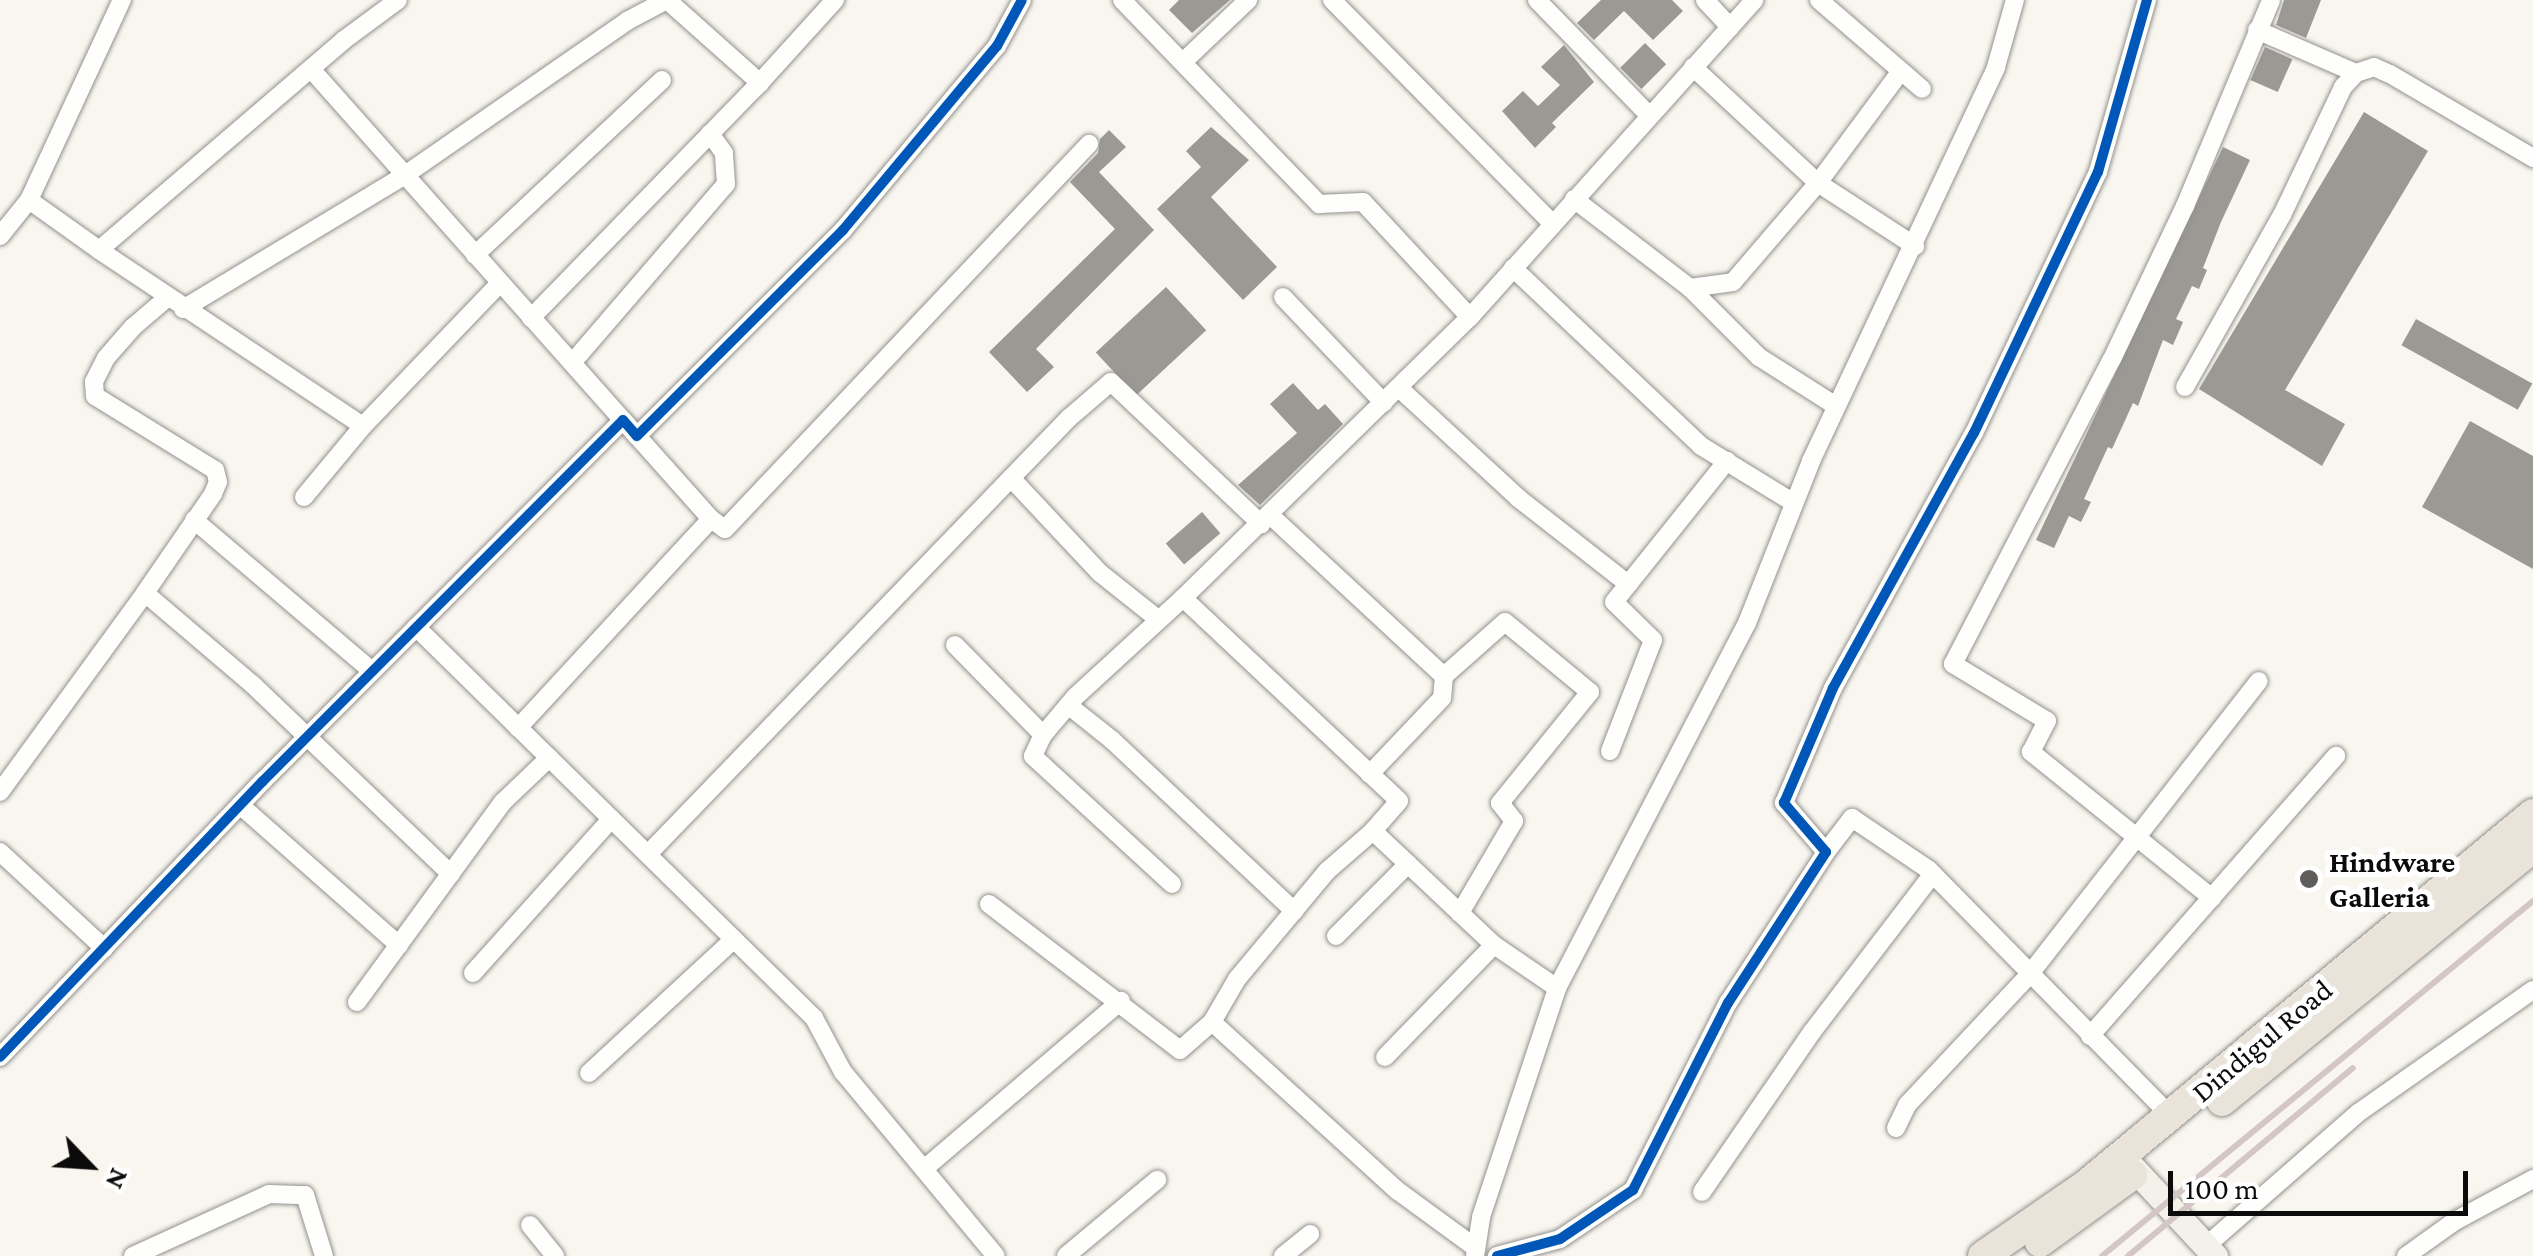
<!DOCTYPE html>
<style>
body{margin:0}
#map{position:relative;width:2533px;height:1256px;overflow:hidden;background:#f9f6ef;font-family:"Crimson Pro",serif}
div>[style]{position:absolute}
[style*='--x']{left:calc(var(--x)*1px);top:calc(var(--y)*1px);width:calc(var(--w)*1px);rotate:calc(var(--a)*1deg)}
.building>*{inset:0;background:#9c9995;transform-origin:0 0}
.roads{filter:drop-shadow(0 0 2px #92918e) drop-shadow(0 0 2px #92918e)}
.minor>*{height:18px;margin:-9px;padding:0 9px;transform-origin:9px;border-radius:9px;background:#fefefd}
.secondary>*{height:25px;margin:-12.5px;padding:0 12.5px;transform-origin:12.5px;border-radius:12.5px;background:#f3f1e9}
.primary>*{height:30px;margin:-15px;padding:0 15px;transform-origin:15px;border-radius:15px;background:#e9e3d9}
.rail>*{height:6px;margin:-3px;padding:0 3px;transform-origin:3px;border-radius:3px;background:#d4c6c6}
.cycleway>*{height:10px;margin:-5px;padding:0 5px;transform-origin:5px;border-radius:5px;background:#0057b8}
.dots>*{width:28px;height:28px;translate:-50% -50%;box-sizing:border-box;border:5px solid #fff;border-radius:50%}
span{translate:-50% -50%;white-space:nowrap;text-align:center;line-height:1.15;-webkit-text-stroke:10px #fff;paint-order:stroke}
.poi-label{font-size:30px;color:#0b0b0b;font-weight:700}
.left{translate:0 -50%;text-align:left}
.street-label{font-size:30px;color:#0b0b0b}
.north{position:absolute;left:40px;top:1116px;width:100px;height:100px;-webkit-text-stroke:8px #fff;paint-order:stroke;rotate:115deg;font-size:28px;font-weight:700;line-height:40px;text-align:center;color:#0b0b0b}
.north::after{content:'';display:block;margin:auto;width:35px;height:45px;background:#0b0b0b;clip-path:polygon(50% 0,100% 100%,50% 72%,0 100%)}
.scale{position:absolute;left:2168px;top:1171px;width:300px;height:45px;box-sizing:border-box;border:5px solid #0b0b0b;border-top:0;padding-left:12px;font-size:30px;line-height:35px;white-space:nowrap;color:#0b0b0b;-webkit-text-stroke:8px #fff;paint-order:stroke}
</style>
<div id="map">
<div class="building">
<div style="clip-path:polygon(1179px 0,1230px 0,1192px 33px,1169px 10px)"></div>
<div style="clip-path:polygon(1601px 0,1672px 0,1683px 11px,1653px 40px,1624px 11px,1594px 40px,1577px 23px)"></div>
<div style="clip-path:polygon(2284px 0,2321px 0,2306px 38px,2276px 25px)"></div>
<div style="left:1645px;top:43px;width:30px;height:35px;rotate:45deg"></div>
<div style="clip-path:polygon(1564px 45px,1594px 82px,1552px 123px,1556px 127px,1535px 148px,1502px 111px,1523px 91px,1538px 106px,1560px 85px,1541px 67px)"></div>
<div style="left:2265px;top:47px;width:30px;height:36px;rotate:24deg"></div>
<div style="clip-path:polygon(2364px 112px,2428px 151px,2285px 390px,2345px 424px,2322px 466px,2199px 389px)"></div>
<div style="clip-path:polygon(1211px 127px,1249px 160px,1211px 197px,1277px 267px,1243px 300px,1157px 209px,1201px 167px,1186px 151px)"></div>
<div style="clip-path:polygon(1109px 130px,1126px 147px,1099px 172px,1154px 230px,1036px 349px,1054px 367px,1027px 392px,989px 352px,1115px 229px,1070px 182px,1098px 153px,1100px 139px)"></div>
<div style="clip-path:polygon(2223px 147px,2250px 160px,2221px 222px,2203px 268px,2207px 270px,2199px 289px,2192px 286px,2176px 319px,2183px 322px,2173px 345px,2163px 340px,2138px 406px,2133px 403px,2112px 449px,2108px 447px,2084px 499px,2091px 502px,2081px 522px,2069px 516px,2054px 548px,2036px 540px)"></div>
<div style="left:1166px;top:287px;width:59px;height:96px;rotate:47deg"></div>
<div style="left:2416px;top:319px;width:133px;height:30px;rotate:29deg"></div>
<div style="clip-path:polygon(1293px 383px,1318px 410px,1325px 404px,1343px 424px,1260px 505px,1238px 485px,1297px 433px,1270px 404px)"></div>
<div style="clip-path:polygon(2470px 421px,2533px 456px,2533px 569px,2422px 507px)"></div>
<div style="left:1202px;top:512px;width:28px;height:48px;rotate:49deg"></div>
</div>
<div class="roads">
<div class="minor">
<div style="--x:1122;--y:0;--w:284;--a:46"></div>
<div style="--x:1319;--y:204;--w:44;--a:-2.6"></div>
<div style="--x:1363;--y:202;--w:157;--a:47.1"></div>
<div style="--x:1332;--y:0;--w:313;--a:45.4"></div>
<div style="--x:1537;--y:0;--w:159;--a:45.8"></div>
<div style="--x:1705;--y:0;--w:37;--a:47"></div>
<div style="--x:1819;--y:0;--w:136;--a:40.8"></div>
<div style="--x:2257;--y:30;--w:108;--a:23.5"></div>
<div style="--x:1183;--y:62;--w:90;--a:-43.6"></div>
<div style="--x:1693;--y:67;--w:171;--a:42.9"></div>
<div style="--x:1818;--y:183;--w:116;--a:33"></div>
<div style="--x:311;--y:69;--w:470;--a:48.4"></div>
<div style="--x:1574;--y:199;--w:146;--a:37.5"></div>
<div style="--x:1690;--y:288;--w:43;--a:-7.9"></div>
<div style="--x:1733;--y:282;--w:130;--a:-49.4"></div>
<div style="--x:1818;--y:183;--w:139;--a:-53.5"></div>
<div style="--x:29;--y:200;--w:86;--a:35.5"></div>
<div style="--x:99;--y:250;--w:323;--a:-40.6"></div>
<div style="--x:344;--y:40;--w:67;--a:-36.5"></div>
<div style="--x:0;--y:236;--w:46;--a:-51.1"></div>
<div style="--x:29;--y:200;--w:221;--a:-65.1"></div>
<div style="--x:99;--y:250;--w:317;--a:33.7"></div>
<div style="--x:475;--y:255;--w:256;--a:-43.1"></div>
<div style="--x:1513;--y:268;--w:259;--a:43.4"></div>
<div style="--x:1701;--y:446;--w:109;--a:31.5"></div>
<div style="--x:1690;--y:288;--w:98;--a:45"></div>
<div style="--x:1759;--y:357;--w:91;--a:32.5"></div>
<div style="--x:1283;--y:297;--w:146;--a:46.4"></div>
<div style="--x:167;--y:298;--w:45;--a:139.5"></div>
<div style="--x:133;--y:327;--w:41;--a:131.1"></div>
<div style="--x:106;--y:358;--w:27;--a:117"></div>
<div style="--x:94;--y:382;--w:14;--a:86"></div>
<div style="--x:95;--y:396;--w:141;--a:31.7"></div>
<div style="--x:215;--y:470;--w:12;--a:76"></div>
<div style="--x:218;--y:482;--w:13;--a:113"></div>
<div style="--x:213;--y:494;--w:120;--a:124.5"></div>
<div style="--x:145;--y:593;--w:140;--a:40.4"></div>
<div style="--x:252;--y:684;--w:275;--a:43.7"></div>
<div style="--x:183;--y:309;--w:259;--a:-31.1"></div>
<div style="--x:405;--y:175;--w:270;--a:-34.7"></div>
<div style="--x:627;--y:21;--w:45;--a:-27.7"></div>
<div style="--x:667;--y:0;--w:125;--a:41.7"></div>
<div style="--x:531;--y:318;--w:322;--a:-45.8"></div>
<div style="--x:756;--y:87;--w:118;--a:-47.8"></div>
<div style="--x:572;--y:363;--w:236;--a:-49.3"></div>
<div style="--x:726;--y:184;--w:31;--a:-94"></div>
<div style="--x:724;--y:153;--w:24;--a:-126"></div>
<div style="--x:2185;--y:387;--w:197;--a:-60.6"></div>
<div style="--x:2282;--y:215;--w:142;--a:-64.5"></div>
<div style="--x:2343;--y:87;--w:19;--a:-47"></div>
<div style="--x:2356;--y:73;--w:19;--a:-18"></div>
<div style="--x:2374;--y:67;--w:17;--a:24"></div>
<div style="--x:2390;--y:74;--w:166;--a:30.4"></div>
<div style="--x:1399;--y:388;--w:162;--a:42.7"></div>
<div style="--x:1518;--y:498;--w:140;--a:38"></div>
<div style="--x:1011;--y:478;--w:130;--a:46.9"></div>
<div style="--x:1100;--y:573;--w:75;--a:38.5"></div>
<div style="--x:304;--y:497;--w:92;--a:-50.3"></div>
<div style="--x:363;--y:426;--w:198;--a:-46.2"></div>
<div style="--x:1270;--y:515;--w:237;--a:42.8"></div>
<div style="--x:1444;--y:676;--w:22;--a:95"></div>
<div style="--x:1442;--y:698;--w:105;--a:133.5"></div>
<div style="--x:711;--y:519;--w:17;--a:36"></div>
<div style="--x:725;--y:529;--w:530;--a:-46.61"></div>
<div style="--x:194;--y:520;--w:233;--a:40.3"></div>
<div style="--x:1183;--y:598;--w:296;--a:43.2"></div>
<div style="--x:1399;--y:801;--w:40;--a:131"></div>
<div style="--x:1373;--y:831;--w:166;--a:43.3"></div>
<div style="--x:1494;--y:945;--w:76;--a:34.3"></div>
<div style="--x:416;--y:627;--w:558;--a:44.49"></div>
<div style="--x:814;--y:1018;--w:61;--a:61.8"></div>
<div style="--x:843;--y:1072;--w:239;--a:50.3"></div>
<div style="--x:955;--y:645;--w:126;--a:45.6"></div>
<div style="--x:1444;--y:676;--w:81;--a:-41.5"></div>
<div style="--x:1505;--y:622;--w:110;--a:39.5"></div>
<div style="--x:1590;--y:692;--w:143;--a:129"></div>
<div style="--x:1500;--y:803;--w:23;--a:52"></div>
<div style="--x:1514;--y:821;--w:107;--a:120.4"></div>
<div style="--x:1068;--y:705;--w:56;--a:38.5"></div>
<div style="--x:1112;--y:740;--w:250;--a:43.2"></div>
<div style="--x:518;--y:728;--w:284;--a:-47.3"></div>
<div style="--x:711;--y:519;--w:111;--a:-131.7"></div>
<div style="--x:1610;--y:751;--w:119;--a:-68.8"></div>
<div style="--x:1653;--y:640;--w:54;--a:-135.7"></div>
<div style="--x:1614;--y:602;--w:181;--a:-51.3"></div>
<div style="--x:0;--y:792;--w:246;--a:-53.9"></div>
<div style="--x:240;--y:805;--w:212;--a:41.4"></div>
<div style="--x:0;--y:852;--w:142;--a:42.7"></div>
<div style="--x:1826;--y:852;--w:43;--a:-52.6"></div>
<div style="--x:1852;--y:818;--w:93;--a:34"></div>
<div style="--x:1929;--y:870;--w:345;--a:45.5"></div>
<div style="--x:648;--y:854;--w:606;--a:-46"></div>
<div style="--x:1069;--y:418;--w:55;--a:-40.6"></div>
<div style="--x:1111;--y:382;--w:207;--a:43.4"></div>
<div style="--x:1172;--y:884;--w:189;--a:-137.4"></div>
<div style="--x:1033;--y:756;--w:23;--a:-65"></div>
<div style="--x:1043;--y:735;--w:50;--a:-49.9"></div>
<div style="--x:1075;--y:697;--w:147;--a:-42.5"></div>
<div style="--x:1183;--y:598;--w:402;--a:-44.4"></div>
<div style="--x:1470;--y:317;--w:426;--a:-48.1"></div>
<div style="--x:2212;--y:898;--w:233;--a:-141.1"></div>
<div style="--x:2031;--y:752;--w:35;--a:-63"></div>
<div style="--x:2047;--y:721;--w:110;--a:-148.8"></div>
<div style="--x:1953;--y:664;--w:344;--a:-62.5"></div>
<div style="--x:2112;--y:359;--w:170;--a:-64.5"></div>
<div style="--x:2185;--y:206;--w:223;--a:-67.3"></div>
<div style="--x:989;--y:904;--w:240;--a:37.4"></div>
<div style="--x:1180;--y:1050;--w:43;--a:-41.2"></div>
<div style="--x:1212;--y:1022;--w:50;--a:-59.8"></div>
<div style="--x:1237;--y:979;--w:141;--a:-50.2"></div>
<div style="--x:1327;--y:871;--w:61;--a:-41"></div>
<div style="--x:1336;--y:936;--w:102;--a:-45"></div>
<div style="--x:473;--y:973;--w:207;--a:-48.1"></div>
<div style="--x:357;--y:1002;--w:248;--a:-53.9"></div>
<div style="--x:503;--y:802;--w:64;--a:-43.7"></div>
<div style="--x:1212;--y:1022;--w:251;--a:42.3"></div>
<div style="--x:1398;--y:1191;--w:97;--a:36.2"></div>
<div style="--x:2090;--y:1036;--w:373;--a:-48.7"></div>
<div style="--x:0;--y:1057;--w:380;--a:-46.4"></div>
<div style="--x:262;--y:782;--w:511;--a:-45.08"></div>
<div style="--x:623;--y:420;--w:21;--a:49"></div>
<div style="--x:637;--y:436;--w:291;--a:-45"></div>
<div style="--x:843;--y:230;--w:240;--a:-50.1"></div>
<div style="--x:997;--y:46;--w:52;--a:-61.5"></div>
<div style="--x:1385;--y:1057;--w:156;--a:-45.8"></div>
<div style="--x:589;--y:1073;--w:197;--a:-42.7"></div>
<div style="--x:1896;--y:1128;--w:25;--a:-64"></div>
<div style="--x:1907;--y:1105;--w:178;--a:-46.8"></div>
<div style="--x:2029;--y:975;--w:373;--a:-52"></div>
<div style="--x:924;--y:1169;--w:259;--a:-40.5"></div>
<div style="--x:1702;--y:1192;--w:194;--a:-55.5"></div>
<div style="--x:1812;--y:1032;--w:199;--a:-52.6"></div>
<div style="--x:530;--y:1225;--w:40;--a:51"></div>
<div style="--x:2206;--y:1246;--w:202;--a:-41.2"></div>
<div style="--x:2358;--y:1113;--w:214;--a:-35.1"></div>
<div style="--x:133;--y:1256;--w:149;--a:-24.5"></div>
<div style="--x:269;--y:1194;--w:36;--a:2"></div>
<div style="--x:305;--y:1195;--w:64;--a:72.7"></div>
<div style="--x:1066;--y:1256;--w:119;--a:-39.9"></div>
<div style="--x:1283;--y:1256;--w:35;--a:-39"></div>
<div style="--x:1475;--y:1256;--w:39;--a:-81"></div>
<div style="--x:1481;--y:1217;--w:241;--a:-71.6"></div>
<div style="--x:1557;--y:988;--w:411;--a:-62.5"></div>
<div style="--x:1747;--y:623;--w:174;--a:-68.4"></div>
<div style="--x:1811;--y:461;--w:435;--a:-64.8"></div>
<div style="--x:1996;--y:67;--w:70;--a:-74.2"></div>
<div style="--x:1497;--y:1256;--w:65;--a:-15.1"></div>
<div style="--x:1560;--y:1239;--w:88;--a:-33.9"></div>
<div style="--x:1633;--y:1190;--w:210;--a:-63.1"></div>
<div style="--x:1728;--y:1003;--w:180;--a:-57"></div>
<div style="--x:1826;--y:852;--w:65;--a:-130.6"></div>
<div style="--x:1784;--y:803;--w:125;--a:-66.9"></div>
<div style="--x:1833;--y:688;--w:291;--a:-61.1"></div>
<div style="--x:1974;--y:433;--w:289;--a:-64.6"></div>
<div style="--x:2098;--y:172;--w:179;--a:-74.1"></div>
<div style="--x:2406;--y:1256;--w:60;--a:-35.5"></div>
<div style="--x:2455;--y:1221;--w:89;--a:-28.3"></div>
</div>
<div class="secondary">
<div style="--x:2122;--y:1156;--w:137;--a:47.1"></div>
</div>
<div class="primary">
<div style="--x:2222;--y:1101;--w:402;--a:-39.2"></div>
<div style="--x:2040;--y:1242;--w:114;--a:-36.1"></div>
<div style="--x:1983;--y:1256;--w:125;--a:-34.6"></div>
<div style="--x:2086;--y:1185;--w:581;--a:-39.69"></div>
</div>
</div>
<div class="rail">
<div style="--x:2102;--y:1256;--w:558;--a:-39.48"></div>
<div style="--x:2128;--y:1256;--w:293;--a:-39.9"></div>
</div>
<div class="cycleway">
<div style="--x:0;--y:1057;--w:380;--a:-46.4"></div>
<div style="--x:262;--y:782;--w:511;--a:-45.08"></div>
<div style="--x:623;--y:420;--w:21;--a:49"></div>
<div style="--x:637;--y:436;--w:291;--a:-45"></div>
<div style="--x:843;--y:230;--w:240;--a:-50.1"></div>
<div style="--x:997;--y:46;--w:52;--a:-61.5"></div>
<div style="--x:1497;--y:1256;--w:65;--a:-15.1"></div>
<div style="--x:1560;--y:1239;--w:88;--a:-33.9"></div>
<div style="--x:1633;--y:1190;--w:210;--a:-63.1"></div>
<div style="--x:1728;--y:1003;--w:180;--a:-57"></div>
<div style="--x:1826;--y:852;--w:65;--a:-130.6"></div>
<div style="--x:1784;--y:803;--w:125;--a:-66.9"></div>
<div style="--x:1833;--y:688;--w:291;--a:-61.1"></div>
<div style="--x:1974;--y:433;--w:289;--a:-64.6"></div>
<div style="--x:2098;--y:172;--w:179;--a:-74.1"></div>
</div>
<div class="dots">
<div style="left:2309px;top:879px;background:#5e5d5b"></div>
</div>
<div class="poi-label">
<span class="left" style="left:2329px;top:879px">Hindware<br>Galleria</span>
</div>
<div class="street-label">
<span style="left:2262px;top:1041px;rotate:-40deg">Dindigul Road</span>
</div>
<div class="north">N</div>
<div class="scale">100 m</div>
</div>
